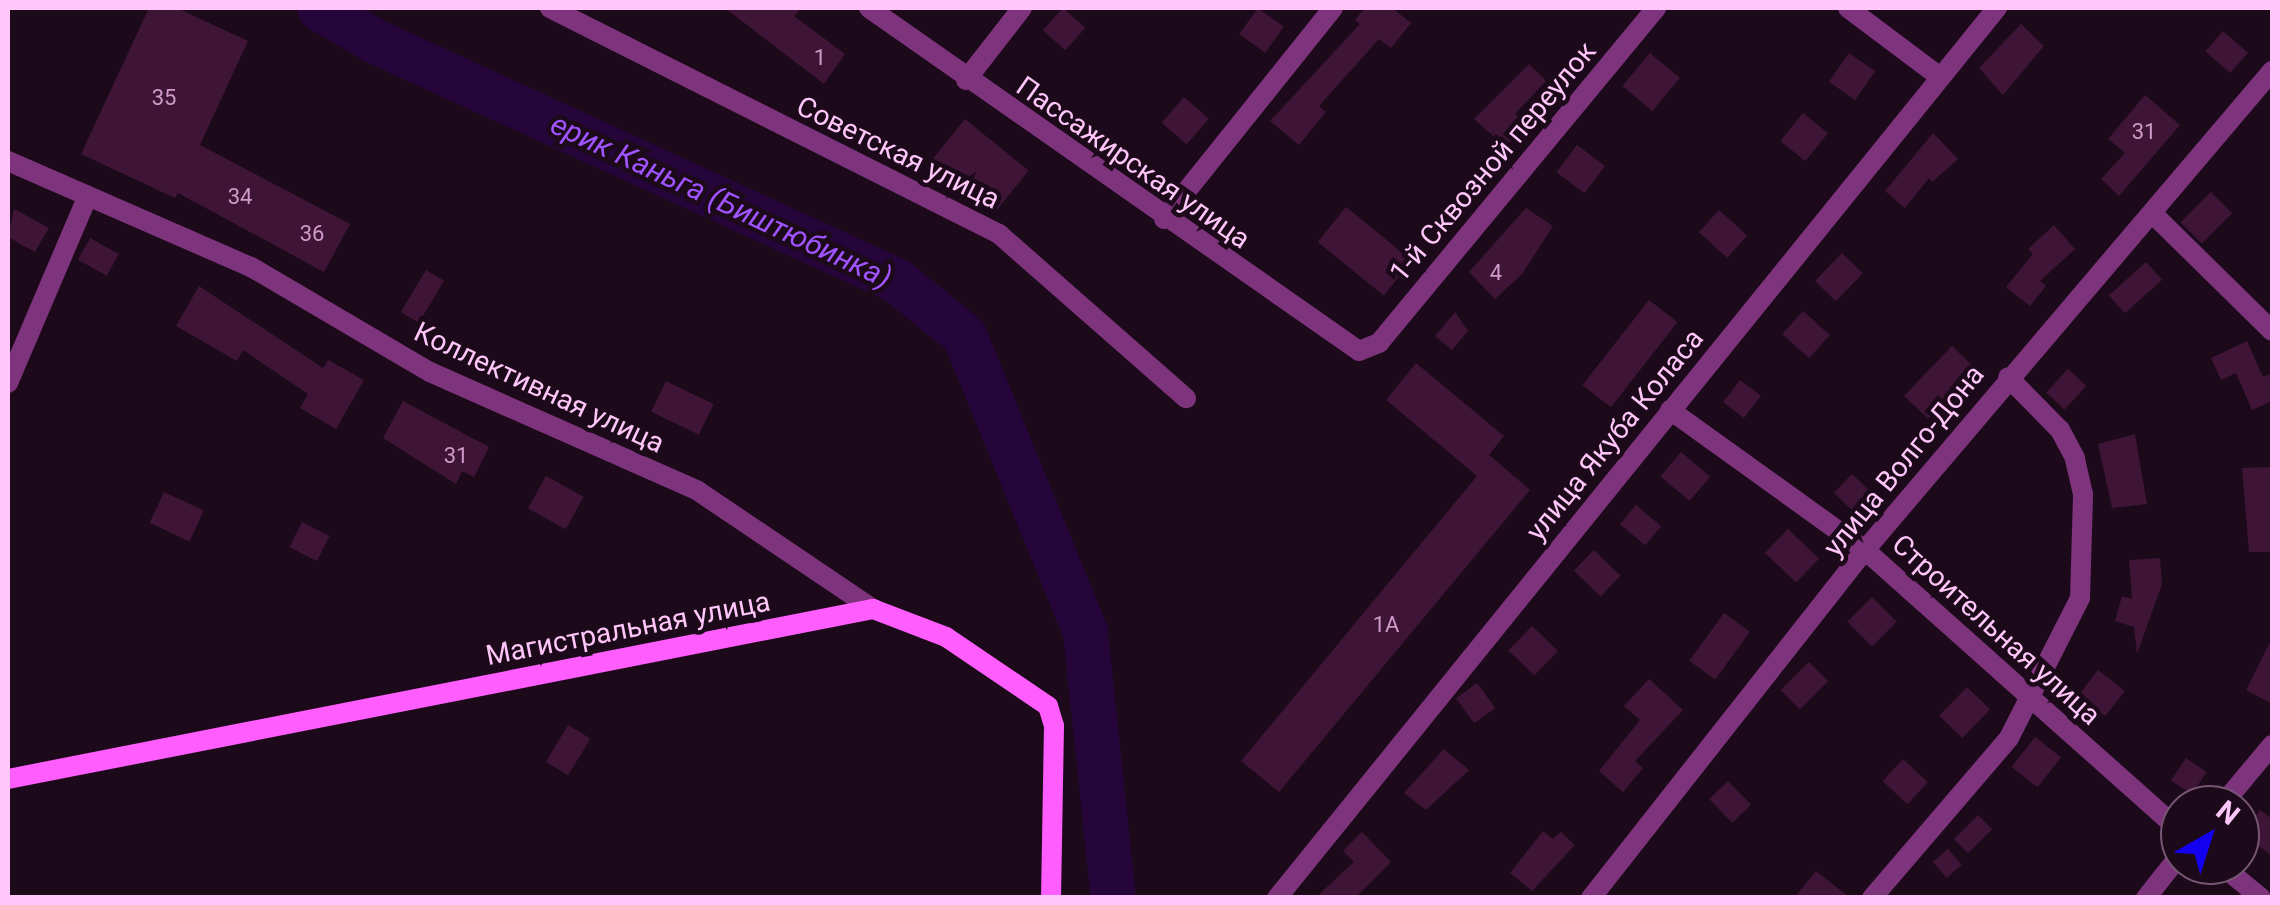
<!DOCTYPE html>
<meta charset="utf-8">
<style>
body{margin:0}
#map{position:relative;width:2280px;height:905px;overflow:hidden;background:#1c0a1a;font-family:Roboto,sans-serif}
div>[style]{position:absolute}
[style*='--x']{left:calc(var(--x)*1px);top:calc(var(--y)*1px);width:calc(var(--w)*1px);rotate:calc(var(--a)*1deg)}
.river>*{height:45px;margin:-22.5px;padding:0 22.5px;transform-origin:22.5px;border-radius:22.5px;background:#26063a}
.building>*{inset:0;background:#3e1537;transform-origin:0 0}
.street>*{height:20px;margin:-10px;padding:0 10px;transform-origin:10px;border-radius:10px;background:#7e337d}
.secondary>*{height:20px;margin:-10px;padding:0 10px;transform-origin:10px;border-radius:10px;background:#ff5dfe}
span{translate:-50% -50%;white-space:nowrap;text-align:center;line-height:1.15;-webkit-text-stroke:9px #1c0a1a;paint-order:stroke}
.number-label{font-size:22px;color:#cf9ac9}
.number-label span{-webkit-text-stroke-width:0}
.street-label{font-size:28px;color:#ffc6fa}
.water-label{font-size:30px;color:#a054ff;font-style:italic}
.frame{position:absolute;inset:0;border:10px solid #ffc6fa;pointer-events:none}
.north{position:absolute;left:2160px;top:785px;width:100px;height:100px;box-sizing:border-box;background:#1c0a1a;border:2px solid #775574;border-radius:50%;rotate:39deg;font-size:28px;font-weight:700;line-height:40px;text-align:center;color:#ffc6fa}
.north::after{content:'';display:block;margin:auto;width:35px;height:45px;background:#1400f1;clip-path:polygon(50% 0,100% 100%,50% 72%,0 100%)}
</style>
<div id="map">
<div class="river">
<div style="--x:319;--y:8;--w:65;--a:30.5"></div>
<div style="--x:375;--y:41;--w:573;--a:24.64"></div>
<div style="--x:896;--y:280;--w:87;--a:39"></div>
<div style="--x:964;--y:335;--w:321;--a:67.8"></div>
<div style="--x:1085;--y:632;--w:267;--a:84"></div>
</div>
<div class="building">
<div style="clip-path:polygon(149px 8px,177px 8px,248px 41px,200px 145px,350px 224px,324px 272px,178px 193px,175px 198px,81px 154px)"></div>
<div style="clip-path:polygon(725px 8px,801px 8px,794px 16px,845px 54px,824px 84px)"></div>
<div style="left:1063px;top:8px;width:30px;height:30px;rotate:42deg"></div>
<div style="left:1258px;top:8px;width:32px;height:32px;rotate:36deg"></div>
<div style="clip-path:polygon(1365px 8px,1392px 8px,1411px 23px,1391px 48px,1379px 39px,1319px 106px,1326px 112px,1299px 145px,1270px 121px,1360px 24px,1355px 20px)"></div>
<div style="clip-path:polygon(2021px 24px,2044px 46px,2003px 95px,1979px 68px)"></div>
<div style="left:2223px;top:31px;width:33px;height:27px;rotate:41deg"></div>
<div style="left:1650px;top:53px;width:39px;height:43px;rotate:40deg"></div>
<div style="left:1849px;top:53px;width:32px;height:35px;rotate:35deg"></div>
<div style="clip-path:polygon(1529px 64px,1546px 81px,1515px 114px,1527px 123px,1506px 147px,1474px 119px)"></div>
<div style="clip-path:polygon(2145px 95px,2180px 125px,2119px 196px,2101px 179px,2125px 153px,2108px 139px)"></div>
<div style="left:1184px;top:97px;width:33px;height:34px;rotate:41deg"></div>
<div style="left:1803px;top:113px;width:32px;height:36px;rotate:39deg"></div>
<div style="left:965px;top:119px;width:82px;height:52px;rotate:39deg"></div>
<div style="clip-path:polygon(1933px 133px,1958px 159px,1932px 182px,1929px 178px,1905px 208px,1885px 191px)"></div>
<div style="left:1577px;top:145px;width:35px;height:34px;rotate:37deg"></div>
<div style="left:2211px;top:192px;width:30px;height:43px;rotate:45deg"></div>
<div style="left:1346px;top:207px;width:85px;height:45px;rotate:39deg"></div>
<div style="clip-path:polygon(1526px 208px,1553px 226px,1522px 274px,1495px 299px,1469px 272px)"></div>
<div style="clip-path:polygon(14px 209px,49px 228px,35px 252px,8px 237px)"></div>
<div style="left:1719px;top:210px;width:38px;height:30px;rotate:42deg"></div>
<div style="clip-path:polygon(2054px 225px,2075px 249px,2040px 281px,2046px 286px,2030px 306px,2006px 287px,2033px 254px,2028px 249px)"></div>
<div style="left:90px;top:238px;width:33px;height:25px;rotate:29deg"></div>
<div style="left:1842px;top:253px;width:29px;height:39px;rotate:44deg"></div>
<div style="left:2146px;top:262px;width:24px;height:50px;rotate:48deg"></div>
<div style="left:426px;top:270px;width:21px;height:49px;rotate:31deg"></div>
<div style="clip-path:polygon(199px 286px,323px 368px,328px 360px,364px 380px,336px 429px,300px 408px,308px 394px,243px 350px,237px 361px,176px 326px)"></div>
<div style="left:1649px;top:300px;width:36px;height:108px;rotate:38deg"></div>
<div style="left:1803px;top:311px;width:36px;height:31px;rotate:42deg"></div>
<div style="clip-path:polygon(1455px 312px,1468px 331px,1452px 350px,1435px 336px)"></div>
<div style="clip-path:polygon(2247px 341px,2263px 377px,2272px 373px,2272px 401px,2252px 410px,2236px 373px,2221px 380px,2211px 358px)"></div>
<div style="left:1952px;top:346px;width:33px;height:69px;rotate:44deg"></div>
<div style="clip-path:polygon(1416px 363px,1504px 436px,1489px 455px,1530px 490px,1279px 792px,1241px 761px,1477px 476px,1386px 400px)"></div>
<div style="left:2068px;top:369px;width:25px;height:32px;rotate:43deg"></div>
<div style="left:1740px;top:380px;width:26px;height:28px;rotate:37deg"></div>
<div style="left:666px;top:381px;width:53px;height:34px;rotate:26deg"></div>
<div style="clip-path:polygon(403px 401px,489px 447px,474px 477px,462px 471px,456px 484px,383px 438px)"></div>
<div style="clip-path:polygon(2135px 434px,2147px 504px,2112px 508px,2098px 444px)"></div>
<div style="left:1681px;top:452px;width:38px;height:32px;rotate:40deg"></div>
<div style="clip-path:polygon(2272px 467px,2272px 552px,2249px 552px,2242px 468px)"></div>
<div style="left:1852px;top:474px;width:29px;height:26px;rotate:44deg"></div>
<div style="left:546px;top:476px;width:43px;height:37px;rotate:29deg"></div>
<div style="left:164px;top:492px;width:44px;height:34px;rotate:25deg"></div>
<div style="left:1636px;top:505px;width:33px;height:25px;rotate:40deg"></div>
<div style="left:302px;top:522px;width:31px;height:28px;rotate:27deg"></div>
<div style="left:1788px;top:529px;width:43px;height:33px;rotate:44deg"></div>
<div style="left:1594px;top:550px;width:37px;height:29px;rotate:44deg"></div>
<div style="clip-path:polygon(2160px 558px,2162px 584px,2137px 654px,2134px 627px,2115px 621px,2122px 596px,2132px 599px,2129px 560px)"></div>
<div style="left:1872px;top:597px;width:35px;height:35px;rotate:45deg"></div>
<div style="left:1724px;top:613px;width:32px;height:59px;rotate:36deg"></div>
<div style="left:1532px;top:626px;width:36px;height:34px;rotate:44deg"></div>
<div style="clip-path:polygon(2272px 638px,2272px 704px,2246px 690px)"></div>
<div style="left:1809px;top:662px;width:27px;height:40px;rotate:45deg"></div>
<div style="left:2098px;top:670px;width:34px;height:32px;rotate:38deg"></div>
<div style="clip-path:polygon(1649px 679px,1683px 710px,1635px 761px,1643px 768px,1623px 792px,1599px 771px,1640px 720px,1624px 706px)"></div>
<div style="left:1477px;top:683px;width:31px;height:26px;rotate:54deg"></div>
<div style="left:1967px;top:687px;width:32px;height:40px;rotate:44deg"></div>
<div style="left:568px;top:725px;width:26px;height:43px;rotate:31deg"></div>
<div style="left:2035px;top:737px;width:33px;height:38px;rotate:38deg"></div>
<div style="clip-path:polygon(1444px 749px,1469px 770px,1426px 810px,1404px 793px)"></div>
<div style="left:2186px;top:758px;width:25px;height:27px;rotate:34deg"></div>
<div style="left:1903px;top:759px;width:34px;height:30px;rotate:43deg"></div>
<div style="left:1728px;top:781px;width:33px;height:26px;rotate:46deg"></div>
<div style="clip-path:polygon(2260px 810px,2272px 819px,2272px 856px,2243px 834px)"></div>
<div style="left:1978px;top:815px;width:20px;height:34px;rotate:45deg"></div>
<div style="clip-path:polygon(1543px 831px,1553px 839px,1561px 832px,1575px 845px,1532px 891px,1510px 873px)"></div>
<div style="clip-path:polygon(1362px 832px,1391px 862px,1355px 898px,1315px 898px,1354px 862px,1343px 851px)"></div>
<div style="left:1948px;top:849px;width:21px;height:20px;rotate:49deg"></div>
<div style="clip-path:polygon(1816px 871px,1850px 898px,1794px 898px)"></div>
</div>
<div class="street">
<div style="--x:550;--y:8;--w:503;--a:26.72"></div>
<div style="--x:999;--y:234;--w:249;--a:41.3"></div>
<div style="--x:869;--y:8;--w:598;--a:34.99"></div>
<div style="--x:1359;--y:351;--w:22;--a:-22"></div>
<div style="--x:1379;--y:343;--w:435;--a:-50.4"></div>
<div style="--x:1848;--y:8;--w:115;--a:36.9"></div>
<div style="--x:966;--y:80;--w:91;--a:-52.1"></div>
<div style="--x:8;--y:161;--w:265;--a:23.6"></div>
<div style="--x:251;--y:267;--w:208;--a:30.4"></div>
<div style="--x:430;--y:372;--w:293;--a:23.9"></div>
<div style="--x:698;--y:491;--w:211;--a:34"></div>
<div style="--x:2152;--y:213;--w:168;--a:44.5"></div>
<div style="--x:1164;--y:219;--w:270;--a:-51.3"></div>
<div style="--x:8;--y:383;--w:201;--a:-66.9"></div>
<div style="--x:1670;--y:410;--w:240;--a:35.7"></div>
<div style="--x:1865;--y:550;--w:422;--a:41.7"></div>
<div style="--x:2222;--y:805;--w:78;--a:-50.2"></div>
<div style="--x:2221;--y:865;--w:52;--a:39.5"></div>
<div style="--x:1277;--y:898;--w:1145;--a:-51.03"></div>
<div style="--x:1591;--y:898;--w:443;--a:-51.8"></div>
<div style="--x:1865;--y:550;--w:629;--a:-49.65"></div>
<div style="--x:1872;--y:898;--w:211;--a:-49.4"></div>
<div style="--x:2009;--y:738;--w:157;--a:-63.1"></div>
<div style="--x:2080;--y:598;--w:104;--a:-88.3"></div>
<div style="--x:2083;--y:494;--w:37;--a:-103"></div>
<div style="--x:2075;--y:458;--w:32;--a:-118"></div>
<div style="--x:2060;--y:430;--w:74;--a:-134.5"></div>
<div style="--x:2146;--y:898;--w:55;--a:-51.7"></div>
</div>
<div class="secondary">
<div style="--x:8;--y:779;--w:882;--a:-11.12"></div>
<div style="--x:873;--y:609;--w:78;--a:21"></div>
<div style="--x:946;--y:637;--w:123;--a:34.1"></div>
<div style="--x:1048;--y:706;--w:21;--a:73"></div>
<div style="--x:1054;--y:726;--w:172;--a:91"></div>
</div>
<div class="number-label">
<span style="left:820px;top:58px">1</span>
<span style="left:164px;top:98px">35</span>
<span style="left:2144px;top:132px">31</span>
<span style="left:240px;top:197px">34</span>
<span style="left:312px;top:234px">36</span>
<span style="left:1496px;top:273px">4</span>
<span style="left:456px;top:456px">31</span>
<span style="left:1386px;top:625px">1А</span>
</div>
<div class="street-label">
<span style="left:898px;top:153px;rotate:26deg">Советская улица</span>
<span style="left:1493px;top:162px;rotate:-50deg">1-й Сквозной переулок</span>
<span style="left:1133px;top:163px;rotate:35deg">Пассажирская улица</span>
<span style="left:539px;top:388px;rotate:25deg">Коллективная улица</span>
<span style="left:1615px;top:435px;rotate:-51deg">улица Якуба Коласа</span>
<span style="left:1904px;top:461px;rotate:-51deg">улица Волго-Дона</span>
<span style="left:628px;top:629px;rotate:-11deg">Магистральная улица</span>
<span style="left:1996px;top:630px;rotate:42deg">Строительная улица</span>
</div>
<div class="water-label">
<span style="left:721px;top:201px;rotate:25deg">ерик Каньга (Биштюбинка)</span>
</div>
<div class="frame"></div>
<div class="north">N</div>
</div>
